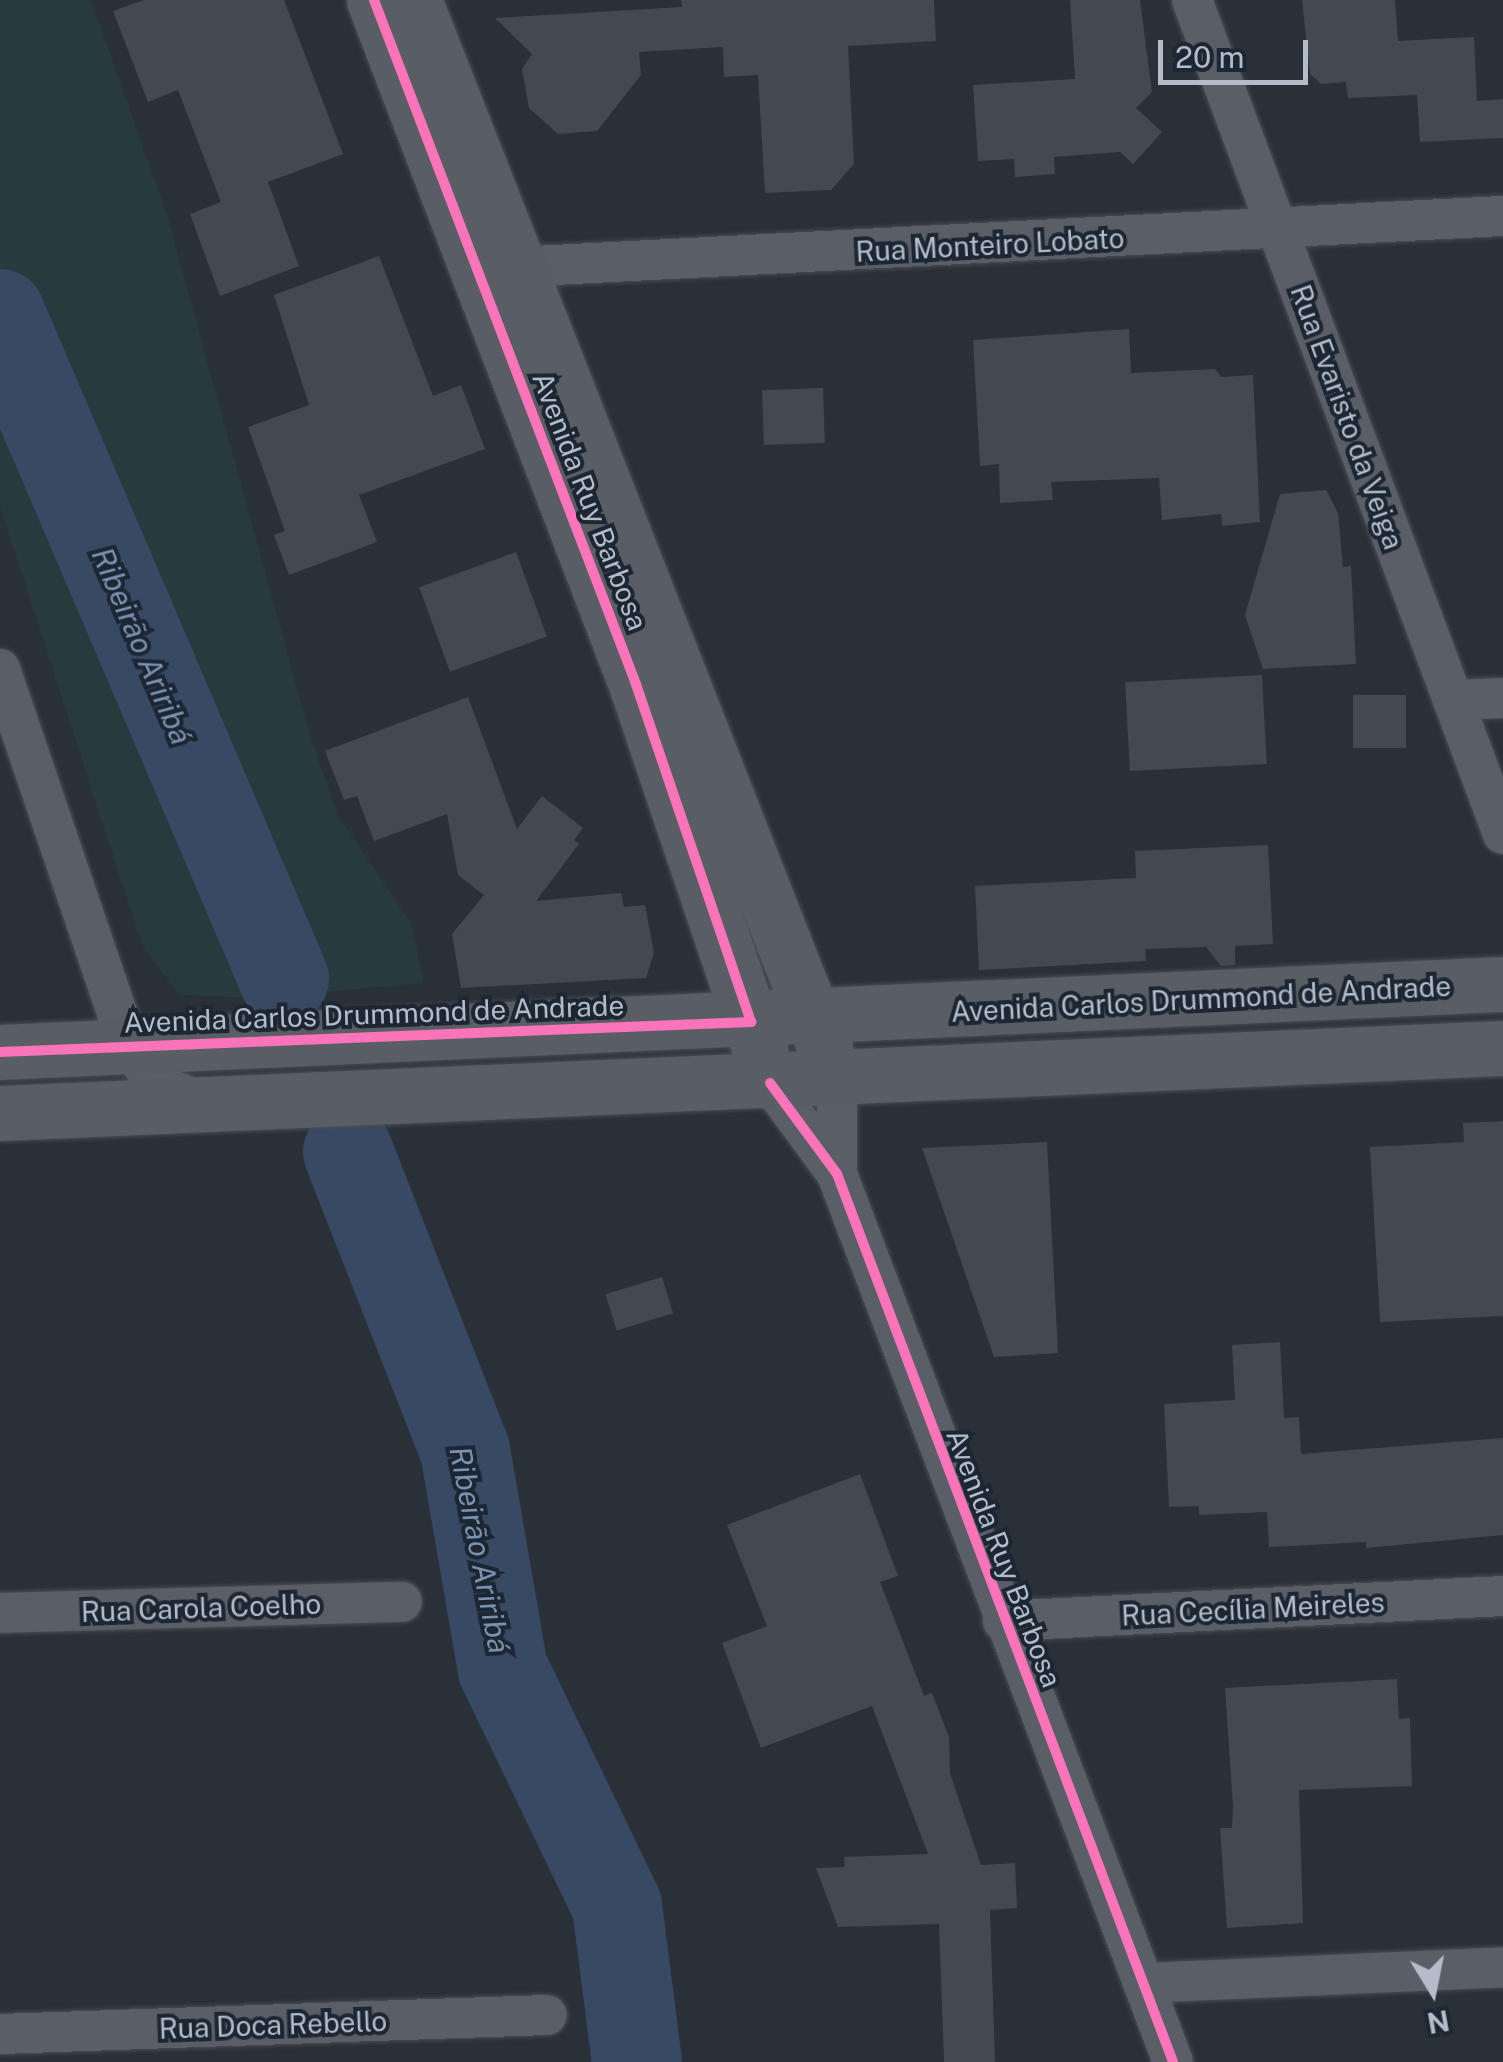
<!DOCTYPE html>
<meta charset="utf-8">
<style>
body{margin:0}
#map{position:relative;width:1503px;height:2062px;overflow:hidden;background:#2a3038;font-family:"Public Sans",sans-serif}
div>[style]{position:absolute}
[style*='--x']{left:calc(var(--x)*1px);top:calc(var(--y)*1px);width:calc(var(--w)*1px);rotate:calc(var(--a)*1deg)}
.green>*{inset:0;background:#273a3e}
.river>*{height:90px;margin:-45px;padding:0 45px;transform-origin:45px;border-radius:45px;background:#384963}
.building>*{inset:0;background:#444950;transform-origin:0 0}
.roads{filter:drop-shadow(0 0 2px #484c53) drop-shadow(0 0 2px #484c53)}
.street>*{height:40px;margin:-20px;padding:0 20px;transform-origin:20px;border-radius:20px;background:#5a5e66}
.secondary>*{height:55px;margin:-27.5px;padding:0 27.5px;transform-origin:27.5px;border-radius:27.5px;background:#595d64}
.cycleway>*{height:10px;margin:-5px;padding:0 5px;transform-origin:5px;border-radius:5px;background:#fb73b8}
span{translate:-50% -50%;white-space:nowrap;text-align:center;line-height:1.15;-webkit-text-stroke:8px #1d2633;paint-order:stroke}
.street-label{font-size:28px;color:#b4bcc9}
.water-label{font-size:30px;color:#7c92b1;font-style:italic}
.north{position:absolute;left:1383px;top:1942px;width:100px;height:100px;-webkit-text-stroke:8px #1d2633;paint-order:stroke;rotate:170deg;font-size:28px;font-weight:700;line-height:40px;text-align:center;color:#b4bcc9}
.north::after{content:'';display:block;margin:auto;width:35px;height:45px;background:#b4bcc9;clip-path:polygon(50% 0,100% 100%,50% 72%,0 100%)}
.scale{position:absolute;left:1158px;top:40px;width:150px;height:45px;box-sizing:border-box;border:5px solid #b4bcc9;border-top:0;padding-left:12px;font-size:30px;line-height:35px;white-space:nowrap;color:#b4bcc9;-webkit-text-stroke:8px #1d2633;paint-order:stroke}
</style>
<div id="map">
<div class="green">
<div style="clip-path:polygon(0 0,91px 0,167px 215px,309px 732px,338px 816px,411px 923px,424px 983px,256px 998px,180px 995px,142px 945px,0 506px)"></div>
</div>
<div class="river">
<div style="--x:0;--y:314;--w:723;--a:66.87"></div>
<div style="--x:348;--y:1152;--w:320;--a:68.6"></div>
<div style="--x:465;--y:1450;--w:222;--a:80.2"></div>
<div style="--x:503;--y:1669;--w:263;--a:64.3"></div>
<div style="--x:617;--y:1906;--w:157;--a:82.7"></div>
</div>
<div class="building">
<div style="clip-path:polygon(144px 0,284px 0,343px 154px,268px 182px,299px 266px,220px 296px,190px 214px,221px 202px,178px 90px,148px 102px,113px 11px)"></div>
<div style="clip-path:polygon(681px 0,934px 0,936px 41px,848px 46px,854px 164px,831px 190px,765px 193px,758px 75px,724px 77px,723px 47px,639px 52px,641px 75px,597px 131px,558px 134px,529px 108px,522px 69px,532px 54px,495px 18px,682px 7px)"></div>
<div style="clip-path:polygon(1070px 0,1140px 0,1152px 92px,1136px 108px,1162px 132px,1133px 164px,1120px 152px,1054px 157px,1055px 174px,1015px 177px,1014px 159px,978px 161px,973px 85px,1075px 79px)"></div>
<div style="clip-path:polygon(1302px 0,1395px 0,1398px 41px,1474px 37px,1477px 101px,1503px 99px,1503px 138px,1420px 142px,1417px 95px,1348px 98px,1346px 82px,1321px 84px,1310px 74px)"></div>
<div style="clip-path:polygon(379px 256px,433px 396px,461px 385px,485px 449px,359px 495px,377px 542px,289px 575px,274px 535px,285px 531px,248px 427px,309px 405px,274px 295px)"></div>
<div style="clip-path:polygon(1129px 329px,1131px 373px,1215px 369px,1221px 377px,1253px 375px,1260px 522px,1222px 526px,1221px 514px,1162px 520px,1159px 478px,1051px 482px,1053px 500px,1000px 503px,999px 464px,980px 466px,973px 340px)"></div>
<div style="left:823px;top:388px;width:55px;height:61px;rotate:88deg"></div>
<div style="clip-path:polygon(1326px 490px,1338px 513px,1343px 567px,1351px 566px,1356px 664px,1263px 669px,1245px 615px,1280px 494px)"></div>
<div style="left:516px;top:552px;width:90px;height:103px;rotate:70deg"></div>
<div style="left:1262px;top:675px;width:89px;height:137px;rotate:87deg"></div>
<div style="left:1353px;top:695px;width:53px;height:53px"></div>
<div style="clip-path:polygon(468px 697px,517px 829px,542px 796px,583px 828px,574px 840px,579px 844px,536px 901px,621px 893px,624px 907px,645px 905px,654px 953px,646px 978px,461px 988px,452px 934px,484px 895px,458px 875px,447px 814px,374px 841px,357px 796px,344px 800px,325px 751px)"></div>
<div style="clip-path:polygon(1268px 845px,1273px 944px,1235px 946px,1235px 965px,1221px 966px,1206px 947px,1145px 949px,1146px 961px,979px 970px,975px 886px,1136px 878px,1135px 851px)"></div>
<div style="clip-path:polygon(1503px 1121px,1503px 1316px,1380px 1322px,1370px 1147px,1464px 1142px,1463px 1123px)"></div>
<div style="clip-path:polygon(1047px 1142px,1058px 1353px,994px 1357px,922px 1148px)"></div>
<div style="left:662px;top:1277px;width:38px;height:59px;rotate:73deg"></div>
<div style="clip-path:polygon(1280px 1342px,1284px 1418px,1299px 1417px,1301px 1454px,1503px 1438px,1503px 1535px,1366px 1548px,1366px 1542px,1269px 1547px,1267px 1512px,1199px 1515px,1199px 1506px,1169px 1507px,1164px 1404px,1235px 1400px,1232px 1345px)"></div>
<div style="clip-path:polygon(860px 1474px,898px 1576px,880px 1582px,924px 1696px,932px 1693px,949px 1737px,950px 1773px,981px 1865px,1015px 1863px,1017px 1908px,990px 1910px,995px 2062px,944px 2062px,939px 1924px,838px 1927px,816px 1868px,845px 1867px,844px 1857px,928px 1854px,872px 1706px,761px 1748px,722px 1643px,767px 1626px,727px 1525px)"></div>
<div style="clip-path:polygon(1397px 1679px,1399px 1719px,1410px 1718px,1412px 1786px,1299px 1790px,1303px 1923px,1227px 1928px,1220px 1828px,1232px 1828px,1233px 1806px,1225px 1688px)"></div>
</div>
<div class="roads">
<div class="street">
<div style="--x:1192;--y:0;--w:890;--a:69.55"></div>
<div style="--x:496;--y:268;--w:1008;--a:-2.96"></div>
<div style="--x:0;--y:669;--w:398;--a:71.2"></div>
<div style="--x:128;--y:1046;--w:48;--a:52.7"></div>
<div style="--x:157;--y:1084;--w:45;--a:22"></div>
<div style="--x:1453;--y:700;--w:50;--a:-2.3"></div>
<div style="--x:837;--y:1079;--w:95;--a:90"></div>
<div style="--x:770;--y:1083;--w:113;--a:53.6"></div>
<div style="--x:837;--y:1174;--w:949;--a:69.27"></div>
<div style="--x:0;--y:1613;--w:402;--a:-1.6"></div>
<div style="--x:1003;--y:1621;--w:501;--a:-2.86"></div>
<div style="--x:1143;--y:1983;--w:360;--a:-2.5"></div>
<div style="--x:0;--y:2034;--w:547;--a:-1.99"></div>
</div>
<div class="secondary">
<div style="--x:374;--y:0;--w:732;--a:69.04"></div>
<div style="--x:636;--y:684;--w:390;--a:71.3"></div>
<div style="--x:414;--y:0;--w:1126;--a:68.59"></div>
<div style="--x:0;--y:1052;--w:1505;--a:-2.59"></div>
<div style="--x:0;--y:1113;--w:1504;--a:-2.48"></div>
</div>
</div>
<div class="cycleway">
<div style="--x:0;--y:1052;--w:752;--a:-2.29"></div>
<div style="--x:751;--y:1022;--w:357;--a:-108.8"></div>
<div style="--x:636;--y:684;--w:732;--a:-110.96"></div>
<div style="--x:770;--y:1083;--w:113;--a:53.6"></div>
<div style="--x:837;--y:1174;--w:949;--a:69.27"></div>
</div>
<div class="street-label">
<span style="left:990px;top:245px;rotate:-3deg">Rua Monteiro Lobato</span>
<span style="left:1347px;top:417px;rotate:70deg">Rua Evaristo da Veiga</span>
<span style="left:590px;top:501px;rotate:69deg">Avenida Ruy Barbosa</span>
<span style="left:1201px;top:999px;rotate:-3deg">Avenida Carlos Drummond de Andrade</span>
<span style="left:374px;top:1014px;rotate:-2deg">Avenida Carlos Drummond de Andrade</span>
<span style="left:1004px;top:1558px;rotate:69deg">Avenida Ruy Barbosa</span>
<span style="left:201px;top:1608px;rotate:-2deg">Rua Carola Coelho</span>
<span style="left:1253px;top:1609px;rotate:-3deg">Rua Cecília Meireles</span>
<span style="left:273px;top:2025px;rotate:-2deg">Rua Doca Rebello</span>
</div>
<div class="water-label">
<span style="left:142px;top:646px;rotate:67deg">Ribeirão Ariribá</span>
<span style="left:480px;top:1550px;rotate:79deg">Ribeirão Ariribá</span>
</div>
<div class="north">N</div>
<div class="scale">20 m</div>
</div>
